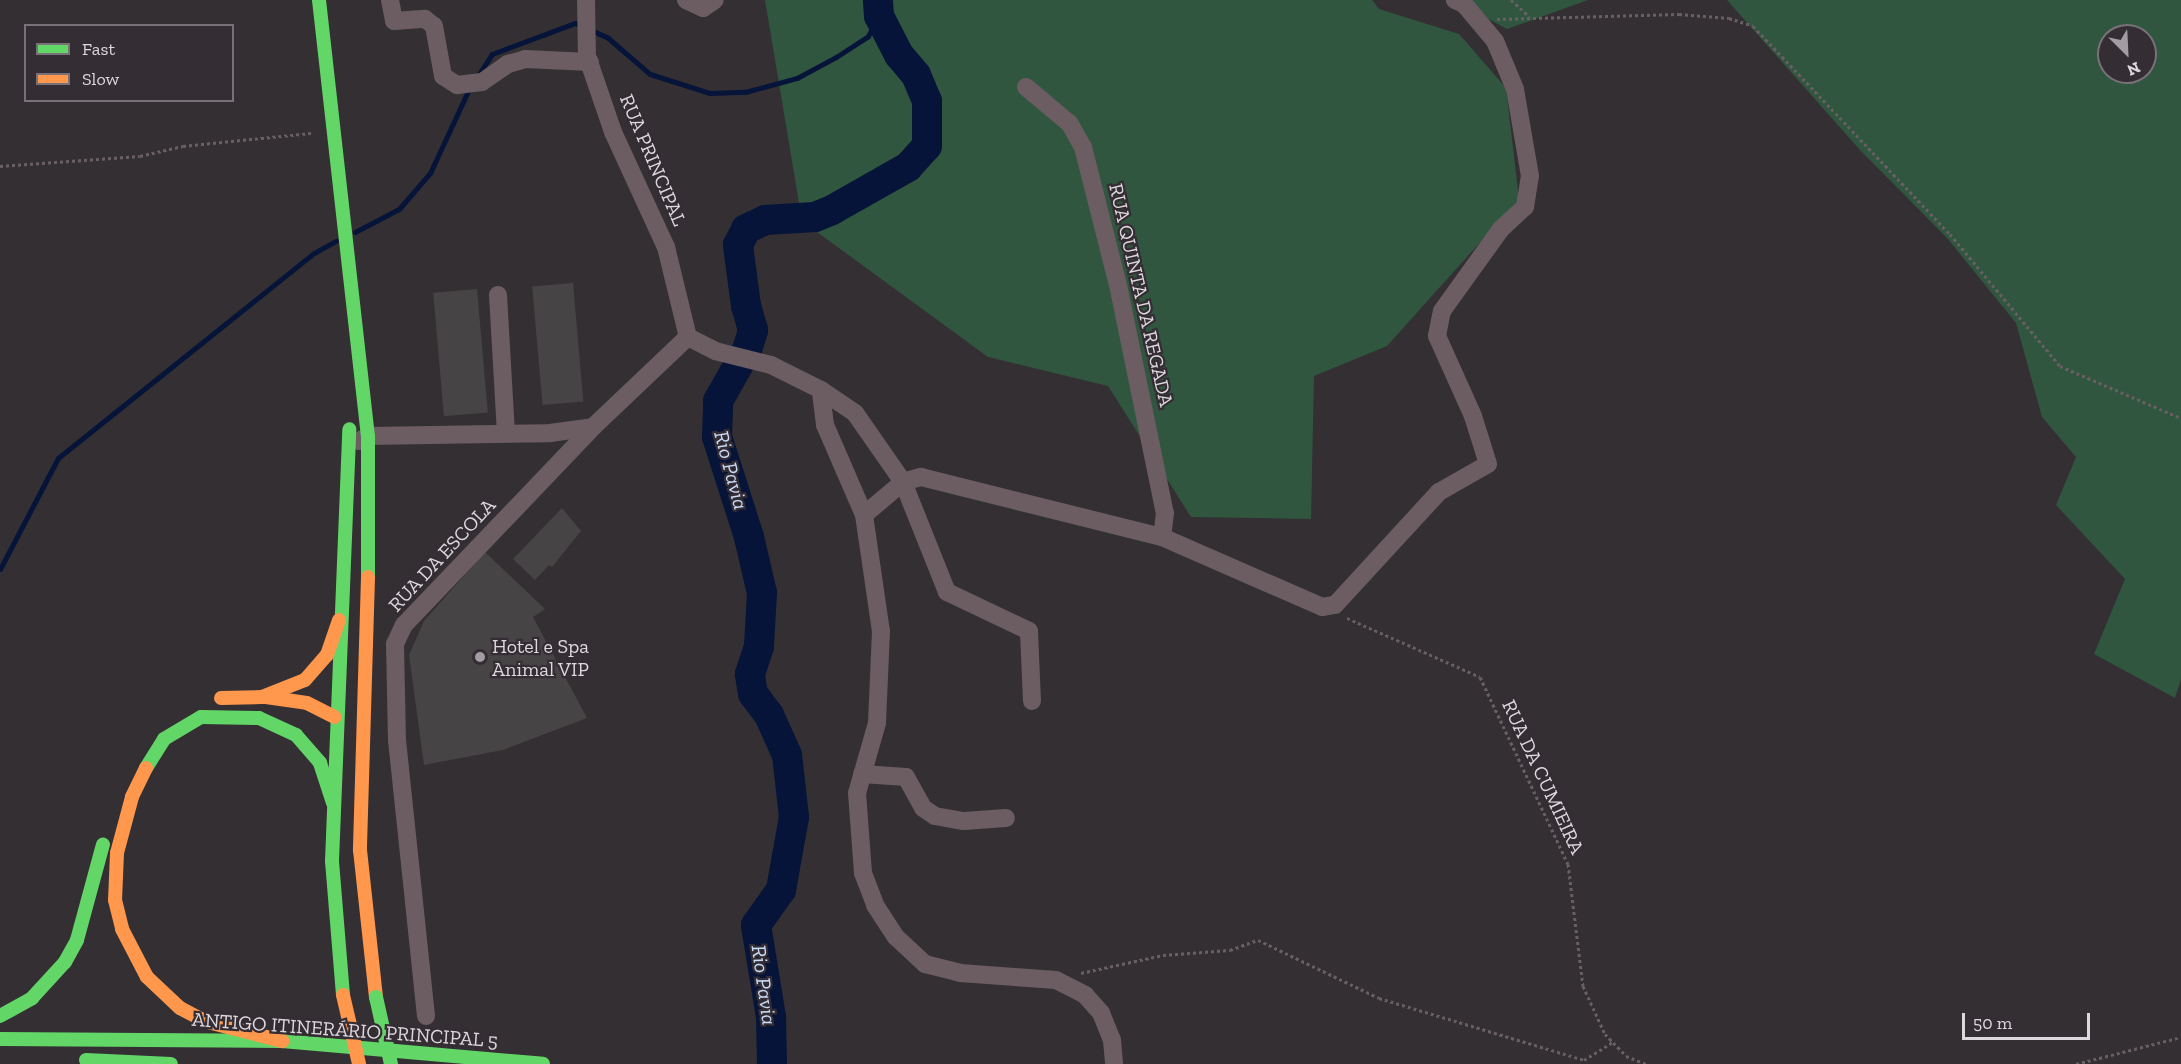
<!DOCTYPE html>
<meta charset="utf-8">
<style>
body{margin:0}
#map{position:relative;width:2181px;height:1064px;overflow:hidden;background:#332f33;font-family:"Zilla Slab",serif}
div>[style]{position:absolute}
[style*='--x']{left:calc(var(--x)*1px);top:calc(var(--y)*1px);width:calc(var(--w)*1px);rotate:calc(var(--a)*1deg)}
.green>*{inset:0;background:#315640}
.stream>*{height:5px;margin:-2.5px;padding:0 2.5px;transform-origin:2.5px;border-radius:2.5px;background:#051438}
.river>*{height:30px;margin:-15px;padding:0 15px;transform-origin:15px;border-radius:15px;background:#051438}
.building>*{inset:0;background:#474445;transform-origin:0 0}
.path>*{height:3px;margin-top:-1.5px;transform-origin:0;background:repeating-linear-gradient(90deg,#695f63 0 3px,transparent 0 6px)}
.street>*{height:18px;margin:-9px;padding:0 9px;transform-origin:9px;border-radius:9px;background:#6b5d62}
.fast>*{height:14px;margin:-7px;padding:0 7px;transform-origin:7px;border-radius:7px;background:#63d668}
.slow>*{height:14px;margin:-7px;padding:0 7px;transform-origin:7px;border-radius:7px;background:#ff974d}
.fast-bridge>*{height:14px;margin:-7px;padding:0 7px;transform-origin:7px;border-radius:7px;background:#63d668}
.slow-bridge>*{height:14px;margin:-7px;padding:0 7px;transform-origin:7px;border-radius:7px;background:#ff974d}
.dots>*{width:16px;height:16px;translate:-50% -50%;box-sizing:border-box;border:3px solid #352d34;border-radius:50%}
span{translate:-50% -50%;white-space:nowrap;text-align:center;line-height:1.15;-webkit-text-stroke:4.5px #352d34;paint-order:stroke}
.street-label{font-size:20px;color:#ddd8dd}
.poi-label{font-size:20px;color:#ddd8dd}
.left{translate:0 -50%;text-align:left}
.water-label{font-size:21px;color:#c8dcf9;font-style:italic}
.legend{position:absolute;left:24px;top:24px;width:210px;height:78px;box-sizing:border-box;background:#352d34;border:2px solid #787178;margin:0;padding:8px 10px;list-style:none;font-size:18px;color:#ddd8dd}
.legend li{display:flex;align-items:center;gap:12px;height:30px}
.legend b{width:30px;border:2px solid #787178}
.north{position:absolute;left:2097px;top:24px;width:60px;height:60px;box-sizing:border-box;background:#352d34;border:2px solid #787178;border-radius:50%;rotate:156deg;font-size:16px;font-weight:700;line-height:24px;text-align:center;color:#ddd8dd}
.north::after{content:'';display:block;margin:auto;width:21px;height:27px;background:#a29da2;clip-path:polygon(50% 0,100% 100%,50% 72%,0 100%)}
.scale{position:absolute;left:1962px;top:1013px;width:128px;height:27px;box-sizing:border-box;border:3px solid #ddd8dd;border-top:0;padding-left:8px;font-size:18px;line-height:21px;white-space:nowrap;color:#ddd8dd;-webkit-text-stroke:4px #352d34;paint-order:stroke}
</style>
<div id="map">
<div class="green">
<div style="clip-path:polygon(765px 0,1372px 0,1379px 9px,1459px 34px,1506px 88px,1519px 199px,1387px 346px,1314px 376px,1311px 519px,1191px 517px,1108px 386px,988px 357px,802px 221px)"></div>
<div style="clip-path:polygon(1453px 0,1588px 0,1507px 29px)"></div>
<div style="clip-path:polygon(evenodd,1727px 0,2181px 0,2181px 679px,2175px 698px,2094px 654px,2125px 579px,2056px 505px,2076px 457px,2042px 417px,2016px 323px,1947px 238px,1860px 150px,1727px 0,2109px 36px,2145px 36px,2145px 72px,2109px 72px,2109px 36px)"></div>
</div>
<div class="stream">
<div style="--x:477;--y:77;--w:27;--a:-57"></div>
<div style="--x:492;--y:54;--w:89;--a:-20.5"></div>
<div style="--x:575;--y:23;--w:36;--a:24"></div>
<div style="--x:608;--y:38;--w:55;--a:40.6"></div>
<div style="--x:650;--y:74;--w:63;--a:17.6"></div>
<div style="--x:710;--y:93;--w:35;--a:-2"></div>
<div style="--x:745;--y:92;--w:54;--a:-15.1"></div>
<div style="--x:797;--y:78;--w:44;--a:-28.3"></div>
<div style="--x:836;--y:57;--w:38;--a:-33"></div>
<div style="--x:868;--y:36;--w:23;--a:-61"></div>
<div style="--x:355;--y:232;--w:50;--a:-27.6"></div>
<div style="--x:399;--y:209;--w:48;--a:-49.3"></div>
<div style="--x:430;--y:173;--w:95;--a:-65.1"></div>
<div style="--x:0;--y:569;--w:125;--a:-62.4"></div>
<div style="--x:58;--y:458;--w:328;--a:-38.7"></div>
<div style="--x:314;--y:253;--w:25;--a:-29"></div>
</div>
<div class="river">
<div style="--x:772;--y:1064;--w:47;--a:-91.2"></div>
<div style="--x:771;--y:1017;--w:93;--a:-99.3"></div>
<div style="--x:756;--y:925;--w:43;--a:-54.5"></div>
<div style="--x:781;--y:890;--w:74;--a:-79.9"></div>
<div style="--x:794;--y:817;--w:62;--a:-96.4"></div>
<div style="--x:787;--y:755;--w:44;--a:-114.2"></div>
<div style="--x:769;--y:715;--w:26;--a:-127"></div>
<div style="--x:753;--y:694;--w:20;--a:-99"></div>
<div style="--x:750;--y:674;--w:29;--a:-72"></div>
<div style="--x:759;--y:646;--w:53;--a:-86.8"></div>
<div style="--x:762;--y:593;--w:57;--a:-103.1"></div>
<div style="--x:749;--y:537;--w:105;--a:-107.7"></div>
<div style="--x:717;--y:437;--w:36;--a:-88"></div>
<div style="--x:718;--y:401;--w:59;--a:-60.4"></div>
<div style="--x:747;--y:350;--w:21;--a:-73"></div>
<div style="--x:753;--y:330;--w:25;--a:-106"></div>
<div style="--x:746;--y:306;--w:62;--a:-97.5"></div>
<div style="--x:738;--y:245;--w:18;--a:-63"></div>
<div style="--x:746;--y:229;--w:21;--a:-25"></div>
<div style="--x:765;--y:220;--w:50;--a:-3.4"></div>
<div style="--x:815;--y:217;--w:18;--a:-22"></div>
<div style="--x:832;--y:210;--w:87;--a:-29.5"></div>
<div style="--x:908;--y:167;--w:28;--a:-48"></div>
<div style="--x:927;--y:146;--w:45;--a:-90"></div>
<div style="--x:927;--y:101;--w:28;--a:-113"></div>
<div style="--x:916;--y:75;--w:26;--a:-130"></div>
<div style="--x:899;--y:55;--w:44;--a:-117.1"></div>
<div style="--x:879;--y:16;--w:16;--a:-94"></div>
</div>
<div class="building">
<div style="left:573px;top:283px;width:119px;height:41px;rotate:85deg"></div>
<div style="left:477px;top:289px;width:124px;height:44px;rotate:85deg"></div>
<div style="clip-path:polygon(562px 508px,581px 531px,552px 567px,549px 565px,535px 580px,513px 559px)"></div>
<div style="clip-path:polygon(485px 552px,545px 609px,533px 617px,587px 718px,503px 750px,424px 765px,409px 655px,424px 621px)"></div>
</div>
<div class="path">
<div style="--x:1511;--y:0;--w:25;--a:42"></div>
<div style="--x:1497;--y:19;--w:182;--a:-1.6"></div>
<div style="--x:1679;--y:14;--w:50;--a:4.6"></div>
<div style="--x:1729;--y:18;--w:25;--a:18"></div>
<div style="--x:1753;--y:26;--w:286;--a:46.6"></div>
<div style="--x:1950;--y:234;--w:172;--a:50.2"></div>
<div style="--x:2060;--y:366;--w:132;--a:23.3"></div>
<div style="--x:0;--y:166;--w:140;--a:-4.1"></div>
<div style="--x:140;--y:156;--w:44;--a:-13.1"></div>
<div style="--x:183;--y:146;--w:129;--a:-5.8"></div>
<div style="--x:1347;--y:618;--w:145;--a:23.9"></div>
<div style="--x:1480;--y:677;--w:207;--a:64.8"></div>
<div style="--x:1568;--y:864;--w:123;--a:83"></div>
<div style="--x:1583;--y:986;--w:53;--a:65.4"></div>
<div style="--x:1605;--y:1034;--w:30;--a:46"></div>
<div style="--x:1626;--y:1056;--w:22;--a:22"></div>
<div style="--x:1081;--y:973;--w:84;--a:-12.4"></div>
<div style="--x:1163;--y:955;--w:67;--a:-4.3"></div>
<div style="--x:1230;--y:950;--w:30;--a:-20"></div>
<div style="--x:1258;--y:940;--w:134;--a:25.6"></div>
<div style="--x:1379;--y:998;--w:214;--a:16.8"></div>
<div style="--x:1584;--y:1060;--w:34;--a:-32"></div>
<div style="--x:2076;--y:1064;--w:108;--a:-14.4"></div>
</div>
<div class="street">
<div style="--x:390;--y:0;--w:21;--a:79"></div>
<div style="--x:394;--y:21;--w:31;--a:-4"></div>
<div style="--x:425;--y:19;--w:11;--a:38"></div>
<div style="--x:434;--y:26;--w:51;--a:79.8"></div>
<div style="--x:443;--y:76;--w:17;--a:33"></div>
<div style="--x:457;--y:85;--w:25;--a:-7"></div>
<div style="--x:482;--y:82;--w:32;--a:-35"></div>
<div style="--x:508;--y:64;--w:18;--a:-16"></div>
<div style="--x:525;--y:59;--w:65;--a:2.6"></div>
<div style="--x:586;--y:0;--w:56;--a:89"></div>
<div style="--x:587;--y:56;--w:80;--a:71.1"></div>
<div style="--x:613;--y:132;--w:127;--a:65.3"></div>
<div style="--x:666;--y:247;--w:93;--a:76.3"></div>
<div style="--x:686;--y:0;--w:19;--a:25"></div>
<div style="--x:703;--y:8;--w:14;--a:-34"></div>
<div style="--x:1026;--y:87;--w:57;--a:40.1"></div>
<div style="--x:1070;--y:124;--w:26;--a:61"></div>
<div style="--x:1083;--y:147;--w:142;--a:75.8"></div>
<div style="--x:1118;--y:285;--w:233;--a:78.4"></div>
<div style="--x:1165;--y:513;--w:24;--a:97"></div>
<div style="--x:498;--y:295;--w:138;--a:86.7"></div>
<div style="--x:688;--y:337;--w:30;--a:27"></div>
<div style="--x:715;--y:351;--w:58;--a:14"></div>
<div style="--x:771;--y:365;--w:56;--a:26.6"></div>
<div style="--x:821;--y:390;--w:41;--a:34.1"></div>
<div style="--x:855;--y:413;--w:84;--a:55.2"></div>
<div style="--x:903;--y:482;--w:51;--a:139.8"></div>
<div style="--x:864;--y:515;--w:98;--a:-113.4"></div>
<div style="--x:825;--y:425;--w:35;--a:-97"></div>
<div style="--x:359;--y:441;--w:10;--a:-29"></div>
<div style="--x:368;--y:436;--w:182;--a:-0.9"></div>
<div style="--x:550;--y:433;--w:43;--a:-7.9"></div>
<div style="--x:864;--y:515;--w:117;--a:81.7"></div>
<div style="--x:881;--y:631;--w:92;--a:92.5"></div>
<div style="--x:877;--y:723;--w:73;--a:105.9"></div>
<div style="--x:857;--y:793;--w:80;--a:85.7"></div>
<div style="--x:863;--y:873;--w:34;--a:69"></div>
<div style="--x:875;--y:905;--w:38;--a:57"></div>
<div style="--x:896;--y:937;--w:40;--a:43"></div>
<div style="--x:925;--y:964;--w:36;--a:14"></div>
<div style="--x:960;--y:973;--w:96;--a:4.2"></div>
<div style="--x:1056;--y:980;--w:33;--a:27"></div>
<div style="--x:1085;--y:995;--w:24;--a:48"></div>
<div style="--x:1101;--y:1013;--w:29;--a:68"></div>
<div style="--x:1112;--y:1040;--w:24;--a:85"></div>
<div style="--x:1032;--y:701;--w:70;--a:-92.5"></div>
<div style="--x:1029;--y:631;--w:91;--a:-154.6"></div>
<div style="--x:947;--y:592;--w:118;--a:-111.8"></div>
<div style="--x:903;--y:482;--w:19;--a:-16"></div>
<div style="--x:921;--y:477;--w:248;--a:14"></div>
<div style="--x:1162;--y:537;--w:175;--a:23.6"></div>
<div style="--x:1322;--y:607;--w:13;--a:-9"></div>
<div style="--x:1335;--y:605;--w:154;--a:-47.4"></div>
<div style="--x:1439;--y:492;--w:56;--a:-29.7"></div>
<div style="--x:1488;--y:464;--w:50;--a:-107.4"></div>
<div style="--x:1473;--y:416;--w:88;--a:-114.2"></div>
<div style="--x:1437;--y:336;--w:25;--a:-79"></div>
<div style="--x:1442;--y:311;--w:101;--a:-54.3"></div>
<div style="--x:1501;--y:229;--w:33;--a:-43"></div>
<div style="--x:1525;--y:207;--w:31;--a:-81"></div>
<div style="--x:1530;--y:176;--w:88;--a:-99.8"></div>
<div style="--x:1515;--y:89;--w:52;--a:-112.6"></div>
<div style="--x:1495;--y:41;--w:48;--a:-130"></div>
<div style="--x:1464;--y:4;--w:10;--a:-156"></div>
<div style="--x:862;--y:774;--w:44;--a:3.9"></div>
<div style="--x:906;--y:777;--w:35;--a:61"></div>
<div style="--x:923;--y:808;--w:14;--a:34"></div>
<div style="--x:935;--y:816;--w:29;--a:10"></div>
<div style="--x:964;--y:821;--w:42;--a:-4.1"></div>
<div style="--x:426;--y:1016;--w:278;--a:-96"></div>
<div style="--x:397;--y:740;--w:96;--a:-91.2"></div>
<div style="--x:395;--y:644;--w:21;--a:-65"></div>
<div style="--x:404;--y:625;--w:274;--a:-46.3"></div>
<div style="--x:593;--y:427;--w:131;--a:-43.5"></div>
</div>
<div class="fast">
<div style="--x:319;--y:0;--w:439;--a:83.6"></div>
<div style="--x:368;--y:436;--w:141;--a:90"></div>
<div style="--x:146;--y:768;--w:34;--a:-58"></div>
<div style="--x:164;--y:739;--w:43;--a:-30.7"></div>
<div style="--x:201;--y:717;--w:58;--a:1"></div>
<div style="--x:259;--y:718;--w:41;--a:24.7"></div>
<div style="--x:296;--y:735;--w:37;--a:49"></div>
<div style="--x:320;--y:763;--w:42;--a:72"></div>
<div style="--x:343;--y:995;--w:134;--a:-94.7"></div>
<div style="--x:332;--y:861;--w:432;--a:-87.7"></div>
<div style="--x:0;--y:1016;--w:37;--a:-29"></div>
<div style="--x:32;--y:998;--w:49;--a:-47.5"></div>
<div style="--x:65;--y:962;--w:25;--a:-61"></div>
<div style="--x:77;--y:940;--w:99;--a:-74.8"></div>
<div style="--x:0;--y:1039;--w:282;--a:0.4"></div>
<div style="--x:282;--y:1041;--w:262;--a:5"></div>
<div style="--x:86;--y:1060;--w:85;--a:2.7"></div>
</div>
<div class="slow">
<div style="--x:368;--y:577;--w:273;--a:91.7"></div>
<div style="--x:360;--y:850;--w:148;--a:83.8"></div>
<div style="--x:266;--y:697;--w:41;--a:8.3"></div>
<div style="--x:307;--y:703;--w:31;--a:27"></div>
<div style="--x:221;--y:698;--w:41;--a:-1.4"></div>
<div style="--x:262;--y:697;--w:46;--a:-21.6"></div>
<div style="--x:305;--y:680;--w:33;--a:-49"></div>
<div style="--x:327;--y:655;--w:37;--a:-71"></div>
<div style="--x:146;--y:768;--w:32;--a:116"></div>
<div style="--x:132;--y:797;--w:58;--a:105"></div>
<div style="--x:117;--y:853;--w:47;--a:92.4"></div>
<div style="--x:115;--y:900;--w:30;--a:76"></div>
<div style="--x:122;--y:929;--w:54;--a:62.5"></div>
<div style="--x:147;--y:977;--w:45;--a:43.2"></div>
<div style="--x:180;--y:1008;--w:27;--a:28"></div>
<div style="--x:204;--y:1021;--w:81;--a:14.4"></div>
</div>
<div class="fast-bridge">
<div style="--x:376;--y:997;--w:69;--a:77.4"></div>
</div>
<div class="slow-bridge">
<div style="--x:343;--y:995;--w:71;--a:76.9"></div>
</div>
<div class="dots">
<div style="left:480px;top:657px;background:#a29da2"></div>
</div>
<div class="street-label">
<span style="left:653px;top:160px;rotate:67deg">RUA PRINCIPAL</span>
<span style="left:1141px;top:295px;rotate:77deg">RUA QUINTA DA REGADA</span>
<span style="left:442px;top:555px;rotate:-47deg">RUA DA ESCOLA</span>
<span style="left:1543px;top:777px;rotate:65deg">RUA DA CUMIEIRA</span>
<span style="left:345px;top:1030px;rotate:4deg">ANTIGO ITINERÁRIO PRINCIPAL 5</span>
</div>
<div class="poi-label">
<span class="left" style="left:492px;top:658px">Hotel e Spa<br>Animal VIP</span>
</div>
<div class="water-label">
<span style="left:731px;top:470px;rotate:75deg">Rio Pavia</span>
<span style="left:764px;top:985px;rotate:82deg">Rio Pavia</span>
</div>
<ul class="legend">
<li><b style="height:8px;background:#63d668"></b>Fast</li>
<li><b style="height:8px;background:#ff974d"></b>Slow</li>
</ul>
<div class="north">N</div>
<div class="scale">50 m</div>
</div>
